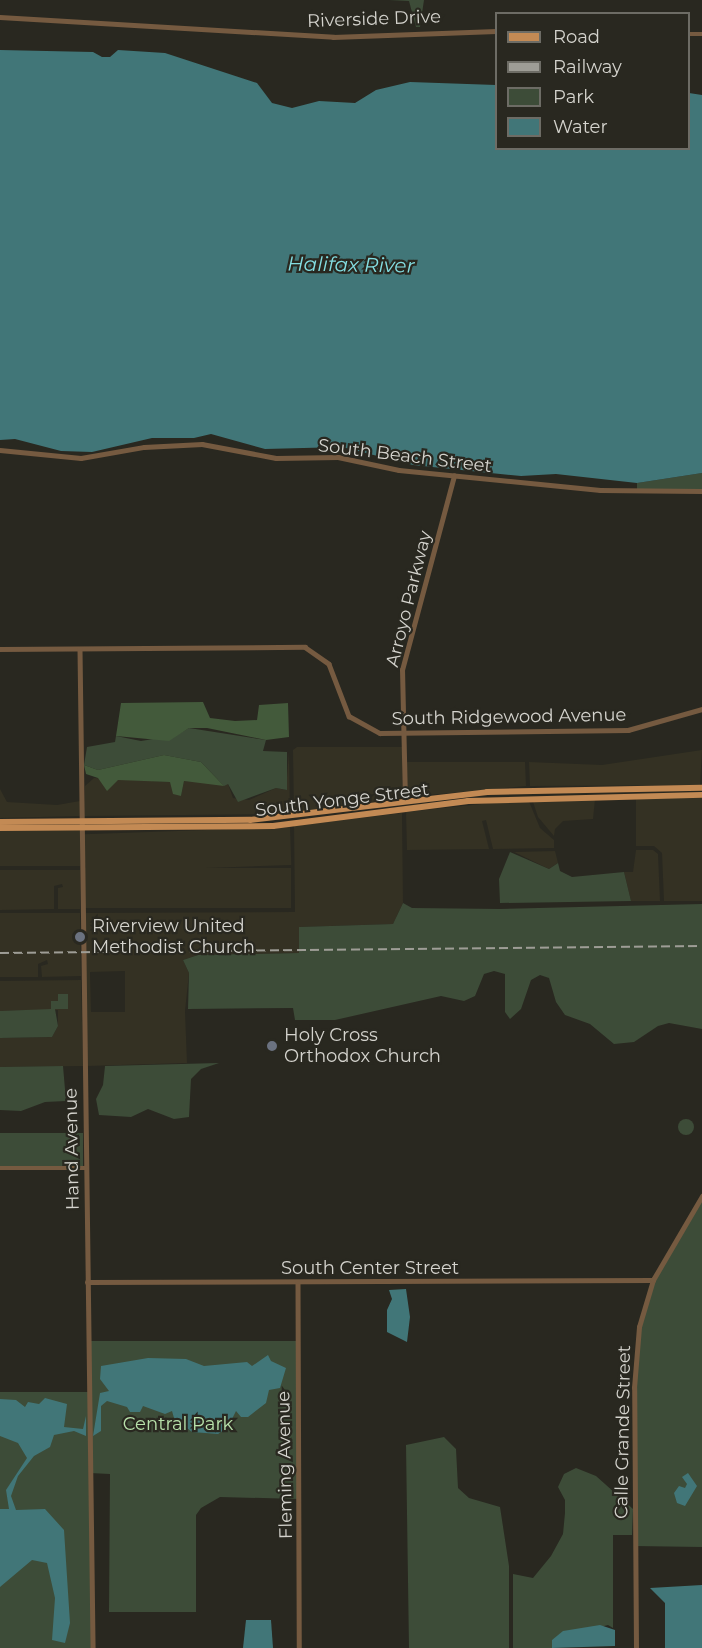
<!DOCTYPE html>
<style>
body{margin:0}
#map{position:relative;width:702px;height:1648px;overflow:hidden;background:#292820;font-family:Montserrat,sans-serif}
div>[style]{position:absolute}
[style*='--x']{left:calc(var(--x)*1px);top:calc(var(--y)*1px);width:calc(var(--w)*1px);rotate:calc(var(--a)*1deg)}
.built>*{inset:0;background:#343123;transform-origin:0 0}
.green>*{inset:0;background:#3d4c38;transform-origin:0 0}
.round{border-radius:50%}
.forest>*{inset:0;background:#435a3b}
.water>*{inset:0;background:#417678}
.tertiary>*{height:4.5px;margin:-2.25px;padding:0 2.25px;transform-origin:2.25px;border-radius:2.25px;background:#755a40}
.primary>*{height:6px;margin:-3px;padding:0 3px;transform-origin:3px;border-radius:3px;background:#c38a54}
.rail>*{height:1.5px;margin-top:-0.75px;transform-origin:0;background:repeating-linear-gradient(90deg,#9e9d96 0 9px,transparent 0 13.5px)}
.dots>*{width:16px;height:16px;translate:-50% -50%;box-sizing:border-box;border:3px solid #292820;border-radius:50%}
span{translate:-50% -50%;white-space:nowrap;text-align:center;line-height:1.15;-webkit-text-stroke:4.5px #292820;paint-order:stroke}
.street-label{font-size:18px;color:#d4d3cd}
.poi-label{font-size:18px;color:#d4d3cd}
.left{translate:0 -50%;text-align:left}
.park-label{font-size:18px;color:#b8e2ab}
.water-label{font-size:20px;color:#83dde1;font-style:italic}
.legend{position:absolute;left:495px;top:12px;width:195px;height:138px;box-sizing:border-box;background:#292820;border:2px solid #6d6c65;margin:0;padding:8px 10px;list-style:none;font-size:18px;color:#d4d3cd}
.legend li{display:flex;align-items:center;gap:12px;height:30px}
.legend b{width:30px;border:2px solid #6d6c65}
</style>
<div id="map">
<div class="built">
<div style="clip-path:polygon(297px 747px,402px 747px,403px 797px,294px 814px,293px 750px)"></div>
<div style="clip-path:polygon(702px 750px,700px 785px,530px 786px,529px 762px,602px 765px)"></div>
<div style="clip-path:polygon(289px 752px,290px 814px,84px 816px,85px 786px,94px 778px,171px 782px,181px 796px,184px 781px,228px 784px,233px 798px,249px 800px,276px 788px,286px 790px)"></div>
<div style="clip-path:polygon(406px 762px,525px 762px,526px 786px,407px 797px)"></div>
<div style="clip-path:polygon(0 789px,7px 802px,57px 805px,80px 801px,80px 816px,0 818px)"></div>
<div style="clip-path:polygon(702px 797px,702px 901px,664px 901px,662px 853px,654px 846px,636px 846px,636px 799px)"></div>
<div style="clip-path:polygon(528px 799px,540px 828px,554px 840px,554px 848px,493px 849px,486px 820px,482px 821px,489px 849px,407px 850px,406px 812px)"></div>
<div style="clip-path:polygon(532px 799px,595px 799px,593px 819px,563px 821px,555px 829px,554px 836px,538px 817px)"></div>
<div style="clip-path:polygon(evenodd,402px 813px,403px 903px,393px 924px,299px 927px,299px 953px,198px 955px,183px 960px,189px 973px,185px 1011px,187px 1063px,87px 1066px,84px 913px,295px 912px,294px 826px,402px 813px,125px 971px,125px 1012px,91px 1012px,90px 972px,125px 971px)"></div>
<div style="left:290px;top:827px;width:38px;height:206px;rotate:88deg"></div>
<div style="left:80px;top:830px;width:36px;height:80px;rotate:90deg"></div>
<div style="clip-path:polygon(636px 850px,653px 850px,658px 854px,660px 901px,631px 901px,624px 872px,633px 872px)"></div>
<div style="clip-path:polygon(555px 851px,558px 863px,549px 869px,514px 852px)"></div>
<div style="left:291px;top:868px;width:40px;height:207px;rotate:90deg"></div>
<div style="clip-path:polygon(0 870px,80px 870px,80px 909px,58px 909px,58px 888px,63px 887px,62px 884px,54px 886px,54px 909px,0 910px)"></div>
<div style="clip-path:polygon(0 913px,80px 913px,81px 976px,42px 977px,41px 966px,48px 964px,47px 960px,38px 964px,38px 977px,0 977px)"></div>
<div style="clip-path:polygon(81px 980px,83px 1066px,0 1067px,0 1038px,52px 1037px,58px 1026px,58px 1010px,0 1011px,0 981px)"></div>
</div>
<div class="green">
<div style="clip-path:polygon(389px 0,424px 0,420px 27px,416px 27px,409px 1px)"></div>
<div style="clip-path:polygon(702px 473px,702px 491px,637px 492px,637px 483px)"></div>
<div style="clip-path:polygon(189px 728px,266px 740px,263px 751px,287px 752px,287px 790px,276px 788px,238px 802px,228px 784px,224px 786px,201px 762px,164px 755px,98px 770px,84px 765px,87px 747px,115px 742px,116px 736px,141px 741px,177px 735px)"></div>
<div style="clip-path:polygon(510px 852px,549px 869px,558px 863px,560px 871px,572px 877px,624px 872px,631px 901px,500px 903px,499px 879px)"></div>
<div style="clip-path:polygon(403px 903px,412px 908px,500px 909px,702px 904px,702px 1029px,669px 1023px,658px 1026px,634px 1042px,614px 1044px,590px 1024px,565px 1015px,556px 1002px,549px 978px,540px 975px,531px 980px,521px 1009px,510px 1019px,505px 1012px,505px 974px,494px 971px,484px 974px,475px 996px,464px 1001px,441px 996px,335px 1020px,295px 1020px,293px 1008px,188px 1009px,189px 973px,183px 960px,198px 955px,299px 953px,299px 927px,393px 924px)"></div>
<div style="clip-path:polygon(58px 994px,68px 994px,68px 1009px,55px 1009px,58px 1026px,52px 1037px,0 1038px,0 1011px,51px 1009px,51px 1001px,58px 1001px)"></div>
<div style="clip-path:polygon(219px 1063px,201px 1069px,191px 1079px,189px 1117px,174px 1119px,148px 1109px,131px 1117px,99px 1115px,96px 1099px,103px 1085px,105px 1066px)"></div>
<div style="clip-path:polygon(63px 1066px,66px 1101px,45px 1102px,21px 1111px,0 1110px,0 1067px)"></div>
<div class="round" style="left:678px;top:1119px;width:16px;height:16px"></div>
<div style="left:0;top:1133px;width:83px;height:33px"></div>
<div style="clip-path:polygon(702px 1195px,702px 1547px,634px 1546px,634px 1388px,642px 1313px,653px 1280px)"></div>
<div style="clip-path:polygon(88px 1341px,298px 1341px,299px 1499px,220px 1497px,201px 1508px,196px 1515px,196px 1612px,109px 1612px,110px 1474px,90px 1473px,93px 1648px,0 1648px,0 1392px,89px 1392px)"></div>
<div style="clip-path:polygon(444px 1437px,456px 1449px,458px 1488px,469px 1498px,500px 1507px,509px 1566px,509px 1648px,409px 1648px,406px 1445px)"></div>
<div style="clip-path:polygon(576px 1468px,596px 1476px,633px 1509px,632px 1535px,613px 1535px,613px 1628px,608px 1625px,552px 1640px,552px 1648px,513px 1648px,513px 1574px,533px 1578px,551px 1556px,563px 1534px,565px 1513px,565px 1500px,558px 1487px,564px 1474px)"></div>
</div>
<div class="forest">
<div style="clip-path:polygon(203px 702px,210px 718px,235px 721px,257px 720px,259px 705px,288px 703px,289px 737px,266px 740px,207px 728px,189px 728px,169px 741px,116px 736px,121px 703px)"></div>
<div style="clip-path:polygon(164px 755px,201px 762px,224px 786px,184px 781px,181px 796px,173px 794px,170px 782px,118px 780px,107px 791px,98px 778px,86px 774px,84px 765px,98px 770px)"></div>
</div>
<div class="water">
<div style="clip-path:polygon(0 50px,93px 52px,102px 57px,110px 57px,118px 50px,165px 53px,257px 83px,272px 103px,292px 108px,319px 101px,355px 103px,376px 90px,410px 82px,496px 85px,496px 148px,688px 148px,689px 93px,702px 95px,702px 473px,637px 483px,556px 474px,521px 476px,413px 465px,342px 447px,265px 449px,211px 434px,194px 438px,152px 438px,92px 452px,61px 451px,15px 439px,0 440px)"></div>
<div style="clip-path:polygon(406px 1289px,410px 1317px,407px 1342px,387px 1332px,387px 1310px,392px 1299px,389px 1290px)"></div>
<div style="clip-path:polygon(268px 1355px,271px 1361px,286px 1368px,280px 1388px,269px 1390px,266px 1403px,248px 1417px,241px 1417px,236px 1411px,228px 1427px,218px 1434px,192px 1432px,174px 1418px,172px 1411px,165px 1414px,143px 1406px,140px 1412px,130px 1412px,127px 1407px,107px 1401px,101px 1406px,101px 1431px,93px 1436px,100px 1393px,109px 1391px,100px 1379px,101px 1366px,148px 1358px,186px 1359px,204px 1366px,247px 1362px,252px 1366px)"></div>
<div style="clip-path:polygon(45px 1398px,67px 1404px,64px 1427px,83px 1429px,86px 1416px,86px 1436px,74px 1431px,54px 1435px,50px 1447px,34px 1456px,18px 1476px,11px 1496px,16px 1510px,45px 1509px,64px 1530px,70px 1623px,65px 1643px,52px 1640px,55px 1598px,47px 1563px,32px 1560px,0 1587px,0 1509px,9px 1509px,6px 1490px,27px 1458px,18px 1443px,0 1436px,0 1399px,16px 1400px,25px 1407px,28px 1402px,39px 1404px)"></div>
<div style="clip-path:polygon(688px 1473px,697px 1486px,685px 1506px,677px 1503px,674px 1493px,679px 1486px,685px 1488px,687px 1484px,682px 1477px)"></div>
<div style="clip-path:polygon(702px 1585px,702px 1648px,665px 1648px,665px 1603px,650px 1588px)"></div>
<div style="clip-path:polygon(246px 1620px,271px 1620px,273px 1648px,243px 1648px)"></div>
<div style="clip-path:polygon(600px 1625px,615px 1630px,615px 1646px,552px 1648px,552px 1640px,563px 1631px)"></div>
</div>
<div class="tertiary">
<div style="--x:0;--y:17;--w:334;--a:3.4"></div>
<div style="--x:333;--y:37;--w:163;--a:-2.1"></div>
<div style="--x:688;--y:34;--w:14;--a:0"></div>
<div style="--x:0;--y:450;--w:81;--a:5.6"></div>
<div style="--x:81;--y:458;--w:64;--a:-9.9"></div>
<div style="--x:144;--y:447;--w:58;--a:-3"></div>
<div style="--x:202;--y:444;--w:75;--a:10.7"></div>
<div style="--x:276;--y:458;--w:62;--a:-0.9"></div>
<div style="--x:338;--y:457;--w:62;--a:12"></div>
<div style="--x:399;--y:470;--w:202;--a:5.7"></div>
<div style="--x:600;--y:490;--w:102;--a:0.6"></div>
<div style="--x:0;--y:649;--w:305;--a:-0.4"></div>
<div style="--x:305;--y:647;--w:29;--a:35"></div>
<div style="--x:329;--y:664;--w:56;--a:69"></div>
<div style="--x:349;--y:716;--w:35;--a:29"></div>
<div style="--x:380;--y:733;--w:248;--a:-0.7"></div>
<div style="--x:628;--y:730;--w:77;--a:-15.8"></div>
<div style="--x:80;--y:649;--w:999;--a:89.25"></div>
<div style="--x:405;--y:801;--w:131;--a:-91.3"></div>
<div style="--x:402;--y:670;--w:201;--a:-75"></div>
<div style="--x:0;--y:1168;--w:86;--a:0"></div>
<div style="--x:87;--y:1282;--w:566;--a:-0.2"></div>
<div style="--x:298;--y:1283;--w:365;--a:89.8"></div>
<div style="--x:636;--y:1648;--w:260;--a:-90.4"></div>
<div style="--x:634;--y:1388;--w:61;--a:-85.3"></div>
<div style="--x:639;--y:1327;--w:49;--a:-73.4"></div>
<div style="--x:653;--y:1280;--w:97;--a:-59.7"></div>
</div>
<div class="primary">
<div style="--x:0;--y:822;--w:250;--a:-0.5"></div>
<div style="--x:250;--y:820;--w:239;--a:-6.7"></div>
<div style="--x:487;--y:792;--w:215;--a:-1.1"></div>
<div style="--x:0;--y:828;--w:273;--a:-0.4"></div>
<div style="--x:273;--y:826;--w:197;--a:-7.3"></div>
<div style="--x:468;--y:801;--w:234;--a:-1.5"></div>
</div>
<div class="rail">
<div style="--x:0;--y:953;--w:702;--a:-0.57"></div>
</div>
<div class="dots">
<div style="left:80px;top:937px;background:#6b7280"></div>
<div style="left:272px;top:1046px;background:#6b7280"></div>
</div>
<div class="street-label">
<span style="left:374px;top:19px;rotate:-2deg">Riverside Drive</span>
<span style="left:405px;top:456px;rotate:7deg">South Beach Street</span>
<span style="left:409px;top:599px;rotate:-76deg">Arroyo Parkway</span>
<span style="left:509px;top:717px;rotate:-1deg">South Ridgewood Avenue</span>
<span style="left:342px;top:800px;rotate:-7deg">South Yonge Street</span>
<span style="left:72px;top:1149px;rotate:-91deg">Hand Avenue</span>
<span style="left:370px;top:1268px">South Center Street</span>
<span style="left:623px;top:1432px;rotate:-89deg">Calle Grande Street</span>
<span style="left:285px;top:1465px;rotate:-91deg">Fleming Avenue</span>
</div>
<div class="poi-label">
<span class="left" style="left:92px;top:937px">Riverview United<br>Methodist Church</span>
<span class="left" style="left:284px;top:1046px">Holy Cross<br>Orthodox Church</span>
</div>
<div class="park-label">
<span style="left:178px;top:1424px">Central Park</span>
</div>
<div class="water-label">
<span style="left:351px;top:265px;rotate:1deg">Halifax River</span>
</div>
<ul class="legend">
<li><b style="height:8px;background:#c38a54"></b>Road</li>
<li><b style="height:8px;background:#9e9d96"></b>Railway</li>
<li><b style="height:16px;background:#3d4c38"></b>Park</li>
<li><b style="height:16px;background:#417678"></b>Water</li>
</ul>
</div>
